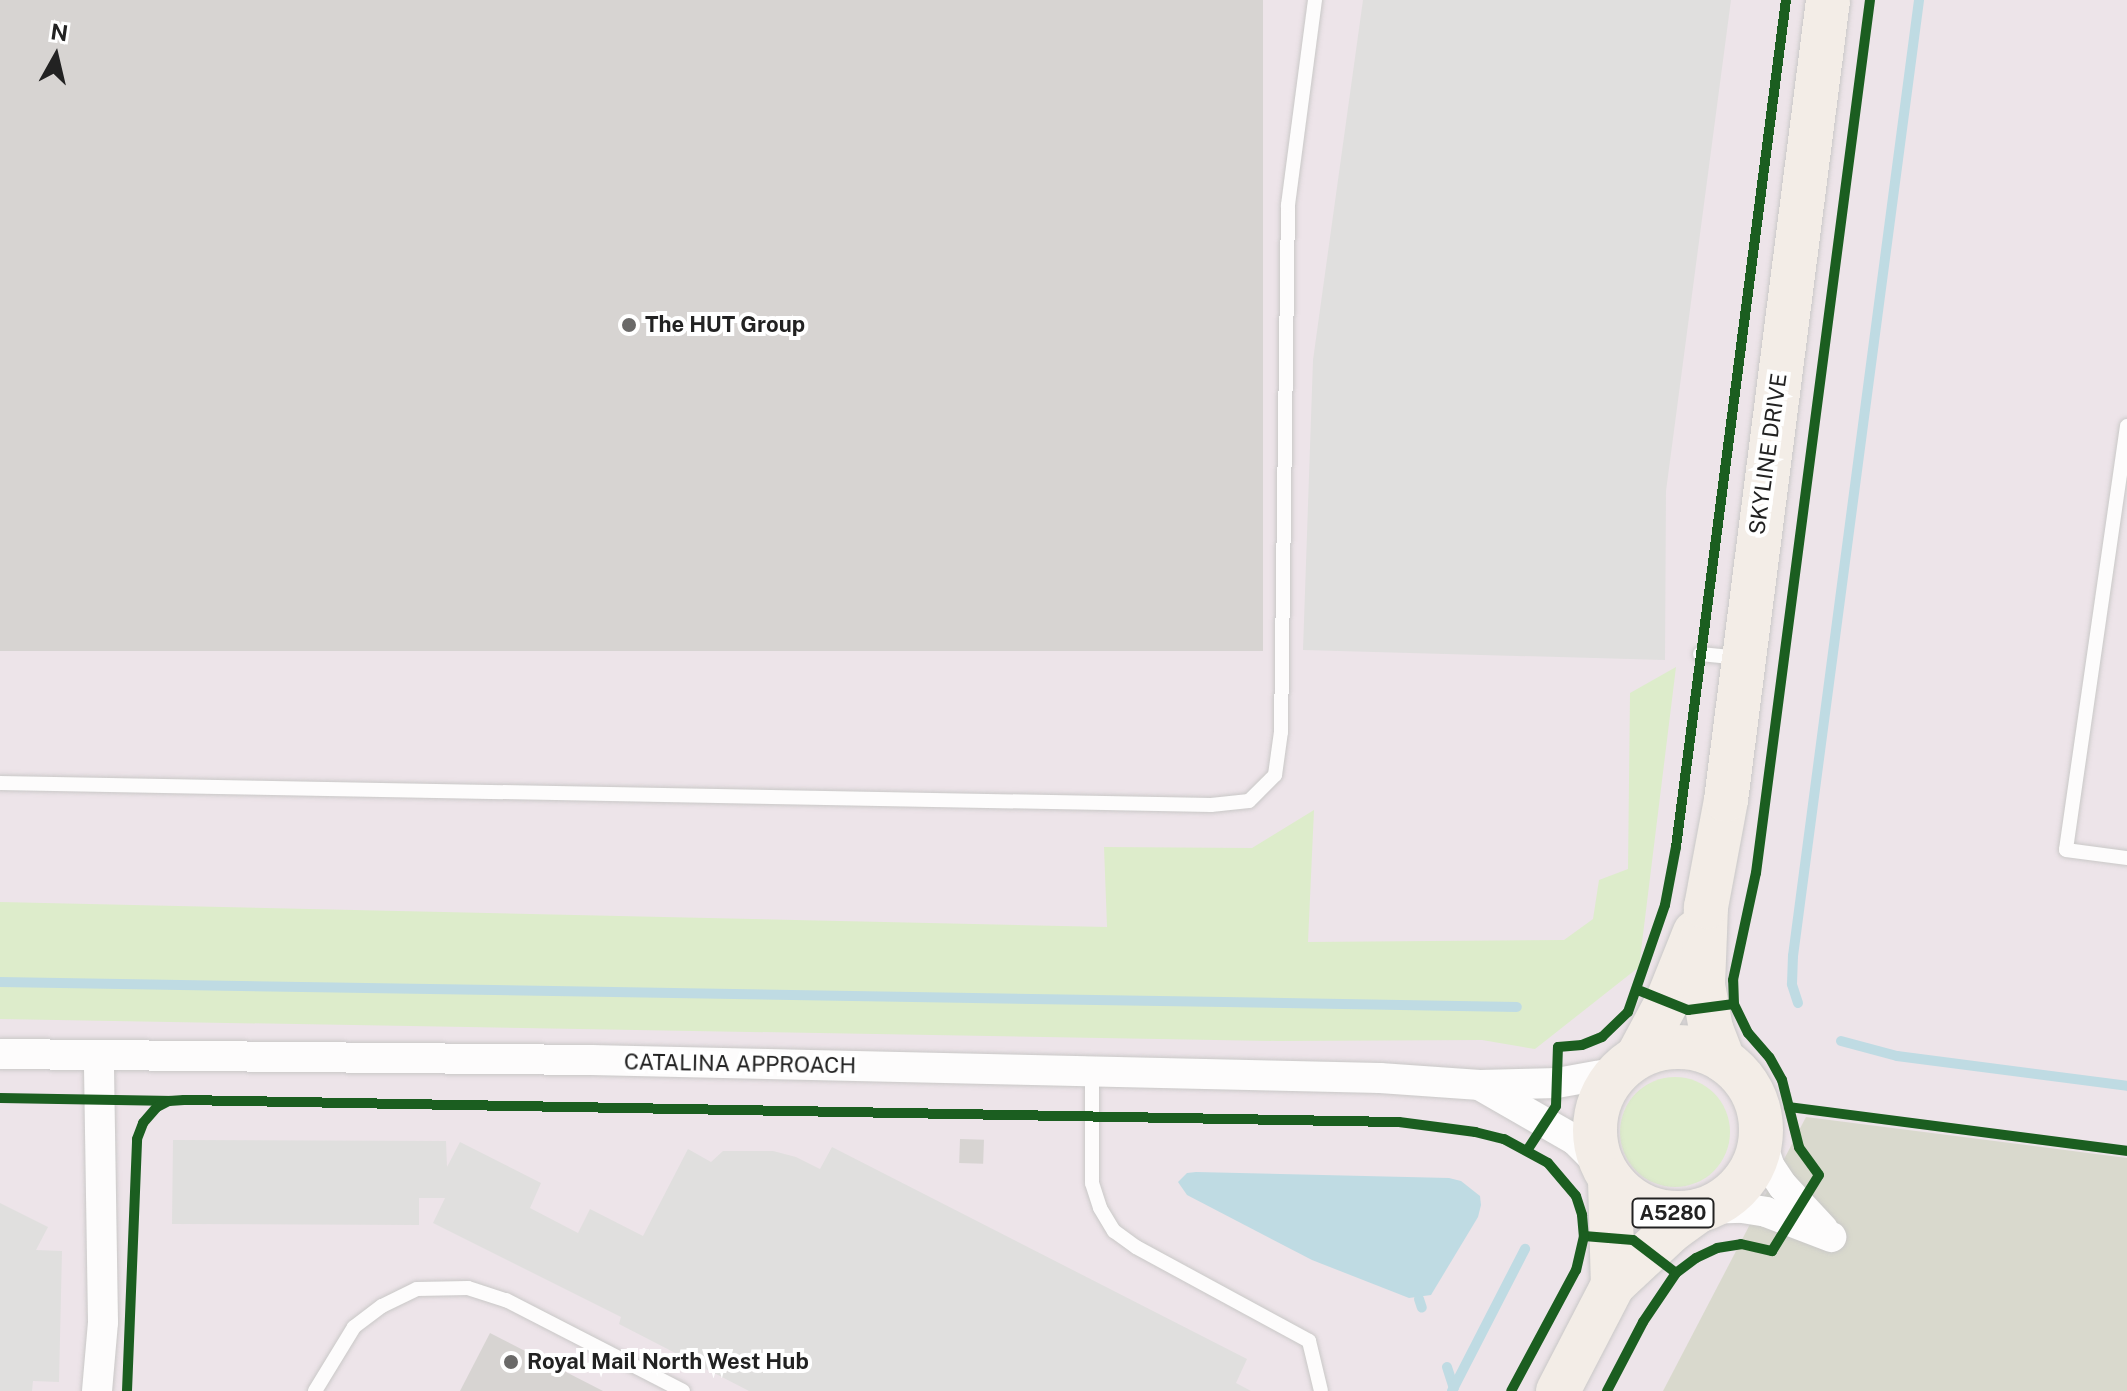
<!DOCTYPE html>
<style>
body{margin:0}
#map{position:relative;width:2127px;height:1391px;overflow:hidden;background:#f0eeeb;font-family:"Public Sans",sans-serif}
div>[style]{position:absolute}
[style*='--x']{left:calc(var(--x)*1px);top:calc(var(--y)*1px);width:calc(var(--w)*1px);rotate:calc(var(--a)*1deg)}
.industrial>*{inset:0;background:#ede4e9;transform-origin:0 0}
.construction>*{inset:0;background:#d9d9cd}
.grass>*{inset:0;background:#ddeccb}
.round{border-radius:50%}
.parking>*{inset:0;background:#e0dfde}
.water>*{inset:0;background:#bfdbe3}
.stream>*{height:10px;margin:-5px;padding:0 5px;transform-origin:5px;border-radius:5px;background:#bfdbe3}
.building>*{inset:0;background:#d7d4d2;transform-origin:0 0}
.roads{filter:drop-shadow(0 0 2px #c9c8c7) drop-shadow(0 0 2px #c9c8c7)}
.lane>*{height:14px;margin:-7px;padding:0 7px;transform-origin:7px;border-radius:7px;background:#fdfcfc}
.street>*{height:30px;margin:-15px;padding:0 15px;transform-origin:15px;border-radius:15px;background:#fdfcfc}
.primary>*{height:44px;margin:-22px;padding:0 22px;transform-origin:22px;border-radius:22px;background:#f3ede7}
.primary>.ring{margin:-22px;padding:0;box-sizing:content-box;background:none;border:44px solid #f3ede7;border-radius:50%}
.cycleway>*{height:10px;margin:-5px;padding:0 5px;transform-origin:5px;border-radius:5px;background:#1b5e20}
.dots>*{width:22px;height:22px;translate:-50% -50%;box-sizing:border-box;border:4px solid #fff;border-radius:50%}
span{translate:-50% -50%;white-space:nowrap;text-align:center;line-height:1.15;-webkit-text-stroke:8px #fff;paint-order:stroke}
.shield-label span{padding:2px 6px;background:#fff;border:2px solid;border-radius:6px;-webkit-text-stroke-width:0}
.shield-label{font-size:20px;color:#222;font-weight:700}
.poi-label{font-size:22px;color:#222;font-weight:700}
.left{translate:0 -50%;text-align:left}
.street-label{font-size:22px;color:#222}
.north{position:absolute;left:16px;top:16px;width:80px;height:80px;-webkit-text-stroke:6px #fff;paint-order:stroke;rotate:8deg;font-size:22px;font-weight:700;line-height:32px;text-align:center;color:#222}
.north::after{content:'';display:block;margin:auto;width:28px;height:36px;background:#222;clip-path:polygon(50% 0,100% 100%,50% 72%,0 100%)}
</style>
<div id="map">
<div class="industrial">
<div style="left:0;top:0;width:2127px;height:1391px"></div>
</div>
<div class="construction">
<div style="clip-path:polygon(1806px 1117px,2127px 1158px,2127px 1391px,1663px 1391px)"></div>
</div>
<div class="grass">
<div style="clip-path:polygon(1676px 667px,1639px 967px,1535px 1049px,1482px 1040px,1278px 1041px,0 1019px,0 902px,1107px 927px,1104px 847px,1252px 848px,1314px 810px,1308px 942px,1564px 940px,1593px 919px,1599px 880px,1628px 869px,1630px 693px)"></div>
<div class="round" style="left:1620px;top:1077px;width:110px;height:110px"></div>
</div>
<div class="parking">
<div style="clip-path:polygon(1363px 0,1731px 0,1666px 491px,1665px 660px,1303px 650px,1313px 360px)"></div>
<div style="clip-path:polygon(173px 1140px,446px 1141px,447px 1167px,460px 1142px,541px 1183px,530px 1208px,578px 1233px,590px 1209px,643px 1236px,688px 1149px,711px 1162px,723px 1151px,773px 1151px,796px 1157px,820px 1169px,832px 1147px,1247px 1359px,1236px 1383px,1251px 1391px,749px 1391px,619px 1324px,621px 1317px,433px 1223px,445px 1198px,419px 1198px,419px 1225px,172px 1224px)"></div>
<div style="clip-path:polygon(0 1203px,48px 1227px,36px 1250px,62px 1251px,59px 1382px,33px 1381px,32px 1391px,0 1391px)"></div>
</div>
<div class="water">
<div style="clip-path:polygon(1196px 1172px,1449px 1178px,1461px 1181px,1480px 1196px,1481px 1205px,1478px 1217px,1431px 1295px,1409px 1298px,1312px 1260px,1187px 1195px,1178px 1182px,1187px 1173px)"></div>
</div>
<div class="stream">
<div style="--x:0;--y:982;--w:1517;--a:0.94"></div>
<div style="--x:1798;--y:1003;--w:20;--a:-108"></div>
<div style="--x:1792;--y:984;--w:28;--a:-88"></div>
<div style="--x:1793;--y:956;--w:964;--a:-82.49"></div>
<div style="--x:1841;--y:1041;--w:58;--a:15"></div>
<div style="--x:1897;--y:1056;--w:232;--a:7.4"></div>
<div style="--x:1419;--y:1299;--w:9;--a:72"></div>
<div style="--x:1447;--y:1367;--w:22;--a:72"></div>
<div style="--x:1452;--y:1391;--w:160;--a:-62.8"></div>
</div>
<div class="building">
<div style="left:0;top:0;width:1263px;height:651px"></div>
<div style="left:960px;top:1139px;width:24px;height:24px;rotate:2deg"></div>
<div style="clip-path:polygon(490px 1333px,603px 1391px,460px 1391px)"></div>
</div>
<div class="roads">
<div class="lane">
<div style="--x:2127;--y:426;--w:428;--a:98.2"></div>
<div style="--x:2066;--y:850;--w:62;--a:7.5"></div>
<div style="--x:1700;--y:654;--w:41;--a:5.6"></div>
<div style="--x:0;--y:783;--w:1211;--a:1.04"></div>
<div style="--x:1211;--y:805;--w:38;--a:-6"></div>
<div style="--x:1249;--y:801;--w:37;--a:-45"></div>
<div style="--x:1275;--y:775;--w:43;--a:-82.1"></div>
<div style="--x:1281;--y:732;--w:527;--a:-89.24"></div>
<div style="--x:1288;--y:205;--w:207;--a:-82.5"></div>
<div style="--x:1092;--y:1072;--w:111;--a:90"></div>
<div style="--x:1092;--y:1183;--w:26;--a:72"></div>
<div style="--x:1100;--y:1208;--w:27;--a:59"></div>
<div style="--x:1114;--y:1231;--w:27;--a:36"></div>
<div style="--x:1136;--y:1247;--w:197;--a:28.5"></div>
<div style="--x:1309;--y:1341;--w:51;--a:76.5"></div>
<div style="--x:315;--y:1391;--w:75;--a:-58.6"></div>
<div style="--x:354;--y:1327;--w:35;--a:-37"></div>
<div style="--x:382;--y:1306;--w:39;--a:-26"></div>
<div style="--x:417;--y:1289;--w:51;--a:-1.1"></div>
<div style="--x:468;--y:1288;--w:40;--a:18"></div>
<div style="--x:506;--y:1300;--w:199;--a:27.2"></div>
</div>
<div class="street">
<div style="--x:0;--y:1054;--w:591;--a:0.58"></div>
<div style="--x:591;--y:1060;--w:789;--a:1.31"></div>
<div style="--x:1380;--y:1078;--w:100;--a:4"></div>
<div style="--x:1480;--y:1085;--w:77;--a:-1.5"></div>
<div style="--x:1557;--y:1083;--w:62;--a:-10.2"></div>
<div style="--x:1481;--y:1086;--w:108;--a:29.9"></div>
<div style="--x:1575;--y:1140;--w:41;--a:45"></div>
<div style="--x:1761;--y:1140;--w:28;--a:72"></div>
<div style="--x:1770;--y:1167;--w:23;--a:56"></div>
<div style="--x:1783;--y:1186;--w:59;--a:47.1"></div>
<div style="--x:1705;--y:1209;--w:37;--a:-2"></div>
<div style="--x:1742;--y:1208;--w:24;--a:9"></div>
<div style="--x:1766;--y:1212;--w:70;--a:21"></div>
<div style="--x:97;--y:1391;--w:69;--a:-85"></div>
<div style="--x:103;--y:1322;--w:266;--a:-90.9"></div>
</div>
<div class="primary">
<div class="ring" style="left:1595px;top:1047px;width:122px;height:122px"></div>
<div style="--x:1638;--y:1056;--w:61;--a:-61.8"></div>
<div style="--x:1667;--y:1002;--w:75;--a:-68.2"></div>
<div style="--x:1723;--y:1060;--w:33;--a:-111"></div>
<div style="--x:1711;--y:1029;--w:45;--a:-100.3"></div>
<div style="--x:1703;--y:985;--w:78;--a:-87.8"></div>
<div style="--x:1706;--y:907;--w:109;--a:-79.4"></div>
<div style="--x:1726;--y:800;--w:806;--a:-82.73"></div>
<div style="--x:1610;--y:1180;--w:105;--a:88.4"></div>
<div style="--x:1558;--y:1391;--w:119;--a:-62.6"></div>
<div style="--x:1613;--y:1285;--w:81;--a:-43"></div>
<div style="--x:1672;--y:1230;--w:32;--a:-36"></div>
</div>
</div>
<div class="cycleway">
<div style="--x:1638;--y:990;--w:54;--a:21.8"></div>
<div style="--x:1688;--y:1010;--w:46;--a:-7.4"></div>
<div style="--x:0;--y:1098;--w:169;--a:1"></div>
<div style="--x:1789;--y:1107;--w:341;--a:7.4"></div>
<div style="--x:1528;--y:1149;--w:51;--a:-56.9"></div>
<div style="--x:1556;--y:1106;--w:59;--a:-88.1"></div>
<div style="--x:1558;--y:1047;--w:24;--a:-5"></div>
<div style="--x:1582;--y:1045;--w:22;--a:-22"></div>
<div style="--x:1602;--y:1037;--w:36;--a:-44"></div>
<div style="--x:1628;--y:1012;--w:113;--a:-70.9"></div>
<div style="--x:1665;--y:905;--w:59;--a:-79.3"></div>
<div style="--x:1676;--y:847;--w:854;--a:-82.6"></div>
<div style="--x:1584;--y:1236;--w:49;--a:4.7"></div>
<div style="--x:1633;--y:1240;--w:54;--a:37.5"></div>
<div style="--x:127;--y:1391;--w:252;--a:-87.7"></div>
<div style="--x:137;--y:1139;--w:17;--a:-69"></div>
<div style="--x:143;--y:1123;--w:21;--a:-49"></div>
<div style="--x:157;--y:1107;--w:13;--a:-27"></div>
<div style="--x:169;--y:1101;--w:15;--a:-4"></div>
<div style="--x:184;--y:1100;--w:1215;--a:1.04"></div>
<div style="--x:1399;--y:1122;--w:77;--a:7.5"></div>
<div style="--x:1475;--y:1132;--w:30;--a:14"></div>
<div style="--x:1504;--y:1139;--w:50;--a:28.6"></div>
<div style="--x:1548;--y:1163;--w:43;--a:49.7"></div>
<div style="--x:1576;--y:1196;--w:20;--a:72"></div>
<div style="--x:1582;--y:1215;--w:21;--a:85"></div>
<div style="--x:1584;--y:1236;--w:35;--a:103"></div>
<div style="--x:1576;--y:1270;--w:137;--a:118.2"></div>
<div style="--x:1607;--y:1391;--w:78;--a:-62.4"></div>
<div style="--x:1643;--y:1322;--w:59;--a:-56"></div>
<div style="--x:1676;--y:1273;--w:25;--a:-37"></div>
<div style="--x:1696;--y:1258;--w:23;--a:-25"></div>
<div style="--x:1717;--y:1248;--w:24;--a:-9"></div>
<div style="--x:1741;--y:1244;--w:32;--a:13"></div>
<div style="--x:1772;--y:1251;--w:89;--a:-58.3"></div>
<div style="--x:1819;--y:1175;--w:34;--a:-126"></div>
<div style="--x:1799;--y:1147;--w:69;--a:-104.2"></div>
<div style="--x:1782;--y:1080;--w:26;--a:-119"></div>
<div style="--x:1769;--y:1057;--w:32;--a:-131"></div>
<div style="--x:1748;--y:1033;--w:32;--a:-116"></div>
<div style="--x:1734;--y:1004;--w:24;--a:-92"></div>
<div style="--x:1733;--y:980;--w:109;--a:-77.9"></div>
<div style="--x:1756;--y:873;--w:880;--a:-82.56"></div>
</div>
<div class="dots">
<div style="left:629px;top:325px;background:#6a6968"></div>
<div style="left:511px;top:1362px;background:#6a6968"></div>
</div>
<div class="shield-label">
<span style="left:1673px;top:1213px">A5280</span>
</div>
<div class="poi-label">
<span class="left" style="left:645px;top:325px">The HUT Group</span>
<span class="left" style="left:527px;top:1362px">Royal Mail North West Hub</span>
</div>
<div class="street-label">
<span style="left:1768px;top:454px;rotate:-82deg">SKYLINE DRIVE</span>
<span style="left:740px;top:1064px;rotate:1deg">CATALINA APPROACH</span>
</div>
<div class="north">N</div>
</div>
